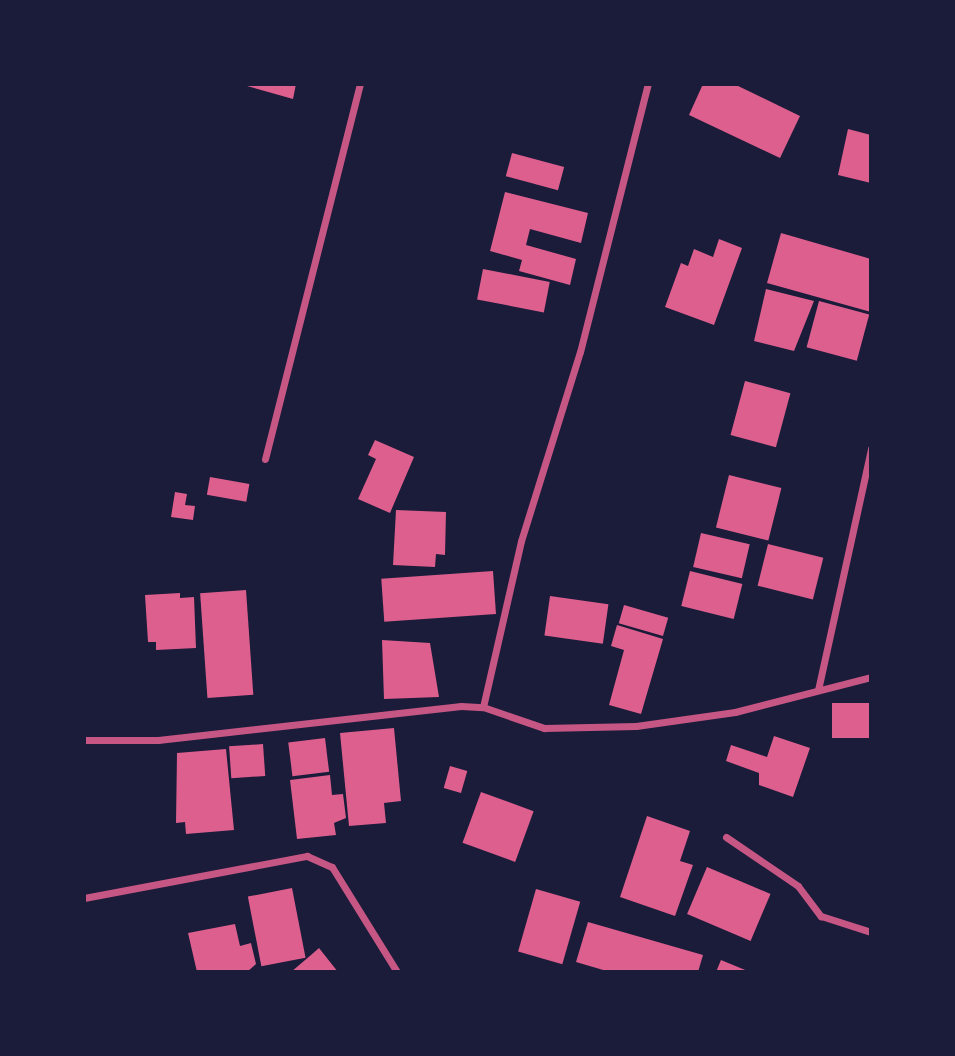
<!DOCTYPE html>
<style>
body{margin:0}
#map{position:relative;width:955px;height:1056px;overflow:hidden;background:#1b1b3a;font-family:"Playfair Display",serif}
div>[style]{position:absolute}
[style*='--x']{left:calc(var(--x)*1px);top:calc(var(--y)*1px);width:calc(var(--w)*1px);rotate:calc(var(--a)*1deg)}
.building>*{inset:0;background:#dd5f8e;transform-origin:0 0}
.minor>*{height:7px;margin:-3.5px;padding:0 3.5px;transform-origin:3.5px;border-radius:3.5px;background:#c65784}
span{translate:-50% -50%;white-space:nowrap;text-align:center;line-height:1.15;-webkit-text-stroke:7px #1b1b3a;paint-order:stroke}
.frame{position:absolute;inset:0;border:86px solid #1b1b3a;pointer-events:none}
</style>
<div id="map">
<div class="building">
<div style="clip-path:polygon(240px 84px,296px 84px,293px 99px)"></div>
<div style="clip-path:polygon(703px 84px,734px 84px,800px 116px,780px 158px,689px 115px)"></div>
<div style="clip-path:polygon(848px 129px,871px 135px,871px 183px,838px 175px)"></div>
<div style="left:512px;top:153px;width:54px;height:24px;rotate:15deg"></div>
<div style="clip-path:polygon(505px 192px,588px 213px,581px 243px,530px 229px,526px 245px,576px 259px,570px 285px,519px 271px,522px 260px,490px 251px)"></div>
<div style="clip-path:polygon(781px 233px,871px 259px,871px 312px,767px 283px)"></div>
<div style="clip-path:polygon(719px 239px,742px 248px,714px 325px,665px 307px,681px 263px,688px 266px,694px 249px,713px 257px)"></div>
<div style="left:483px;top:269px;width:68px;height:31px;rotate:11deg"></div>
<div style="clip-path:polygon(766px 289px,814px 301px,794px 351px,754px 341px)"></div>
<div style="left:819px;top:301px;width:52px;height:48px;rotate:15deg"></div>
<div style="left:745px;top:381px;width:47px;height:56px;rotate:15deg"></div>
<div style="clip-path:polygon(375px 440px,414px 457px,390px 513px,358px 499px,376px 459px,368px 455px)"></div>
<div style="left:729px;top:475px;width:54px;height:54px;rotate:14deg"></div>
<div style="left:210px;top:477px;width:40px;height:18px;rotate:10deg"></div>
<div style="clip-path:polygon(175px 492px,187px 494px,185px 505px,195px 506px,193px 520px,171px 517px)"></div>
<div style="clip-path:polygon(396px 510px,446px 512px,445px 555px,436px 554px,435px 567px,393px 565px)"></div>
<div style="left:701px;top:533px;width:50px;height:35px;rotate:13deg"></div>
<div style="left:768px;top:544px;width:57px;height:43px;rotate:14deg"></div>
<div style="left:493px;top:571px;width:43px;height:112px;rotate:86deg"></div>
<div style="left:690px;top:571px;width:54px;height:36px;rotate:14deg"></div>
<div style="left:246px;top:590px;width:105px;height:46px;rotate:86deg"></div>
<div style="clip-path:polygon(180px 593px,180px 598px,194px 597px,196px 648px,156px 650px,156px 642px,148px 642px,145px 595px)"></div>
<div style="left:550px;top:596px;width:59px;height:40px;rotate:8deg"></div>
<div style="left:624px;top:605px;width:46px;height:19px;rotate:16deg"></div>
<div style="clip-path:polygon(617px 625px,663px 639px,641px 714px,609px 705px,624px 650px,611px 646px)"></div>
<div style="clip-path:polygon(382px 640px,430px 643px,439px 697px,384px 699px)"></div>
<div style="left:871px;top:703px;width:35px;height:39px;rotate:90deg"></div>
<div style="clip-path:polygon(394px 728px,401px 801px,384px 803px,386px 823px,349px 826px,340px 733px)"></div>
<div style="clip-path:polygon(774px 736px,810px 748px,793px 797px,759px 785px,759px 773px,726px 761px,731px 745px,767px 757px)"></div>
<div style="left:325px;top:738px;width:34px;height:37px;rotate:83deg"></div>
<div style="left:263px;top:744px;width:32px;height:34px;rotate:86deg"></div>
<div style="clip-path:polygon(226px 749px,234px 830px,186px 834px,185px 822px,176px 823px,177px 753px)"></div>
<div style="left:450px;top:766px;width:18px;height:23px;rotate:16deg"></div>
<div style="clip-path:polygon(330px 775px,332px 795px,343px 794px,346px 818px,334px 823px,336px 835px,297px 839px,290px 780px)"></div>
<div style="left:481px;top:792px;width:56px;height:54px;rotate:20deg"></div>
<div style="clip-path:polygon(647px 816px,690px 831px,680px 861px,693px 865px,675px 916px,620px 897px)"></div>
<div style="left:707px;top:867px;width:69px;height:51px;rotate:23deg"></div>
<div style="left:292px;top:888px;width:71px;height:45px;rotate:79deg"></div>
<div style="left:536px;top:889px;width:46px;height:65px;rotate:16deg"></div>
<div style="clip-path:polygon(588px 922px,703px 955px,698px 972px,610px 972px,576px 962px)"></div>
<div style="clip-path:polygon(235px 924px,240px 946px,251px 943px,256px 964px,247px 972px,197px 972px,188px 933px)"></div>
<div style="clip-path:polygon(319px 948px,338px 972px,291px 972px,311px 955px)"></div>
<div style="clip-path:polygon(721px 960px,750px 972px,716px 972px)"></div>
</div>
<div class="minor">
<div style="--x:265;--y:459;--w:387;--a:-75.8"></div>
<div style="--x:818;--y:690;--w:248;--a:-77.6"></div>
<div style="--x:483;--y:707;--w:170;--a:-77.1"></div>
<div style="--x:521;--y:541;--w:198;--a:-72.7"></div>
<div style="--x:580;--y:352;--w:276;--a:-75.8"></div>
<div style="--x:84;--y:740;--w:74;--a:0"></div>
<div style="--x:158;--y:740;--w:305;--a:-6.4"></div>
<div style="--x:461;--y:706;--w:22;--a:3"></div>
<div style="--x:483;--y:707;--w:65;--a:19"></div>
<div style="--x:544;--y:728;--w:92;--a:-1.2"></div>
<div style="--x:636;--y:726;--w:100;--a:-8"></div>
<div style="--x:735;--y:712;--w:140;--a:-14.4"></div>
<div style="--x:726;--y:837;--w:87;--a:34.2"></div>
<div style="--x:798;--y:886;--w:38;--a:53"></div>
<div style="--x:821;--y:916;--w:52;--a:17.7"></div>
<div style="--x:84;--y:898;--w:227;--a:-10.7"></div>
<div style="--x:307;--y:856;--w:27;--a:24"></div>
<div style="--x:332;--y:867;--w:123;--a:58.2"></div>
</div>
<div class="frame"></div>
</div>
